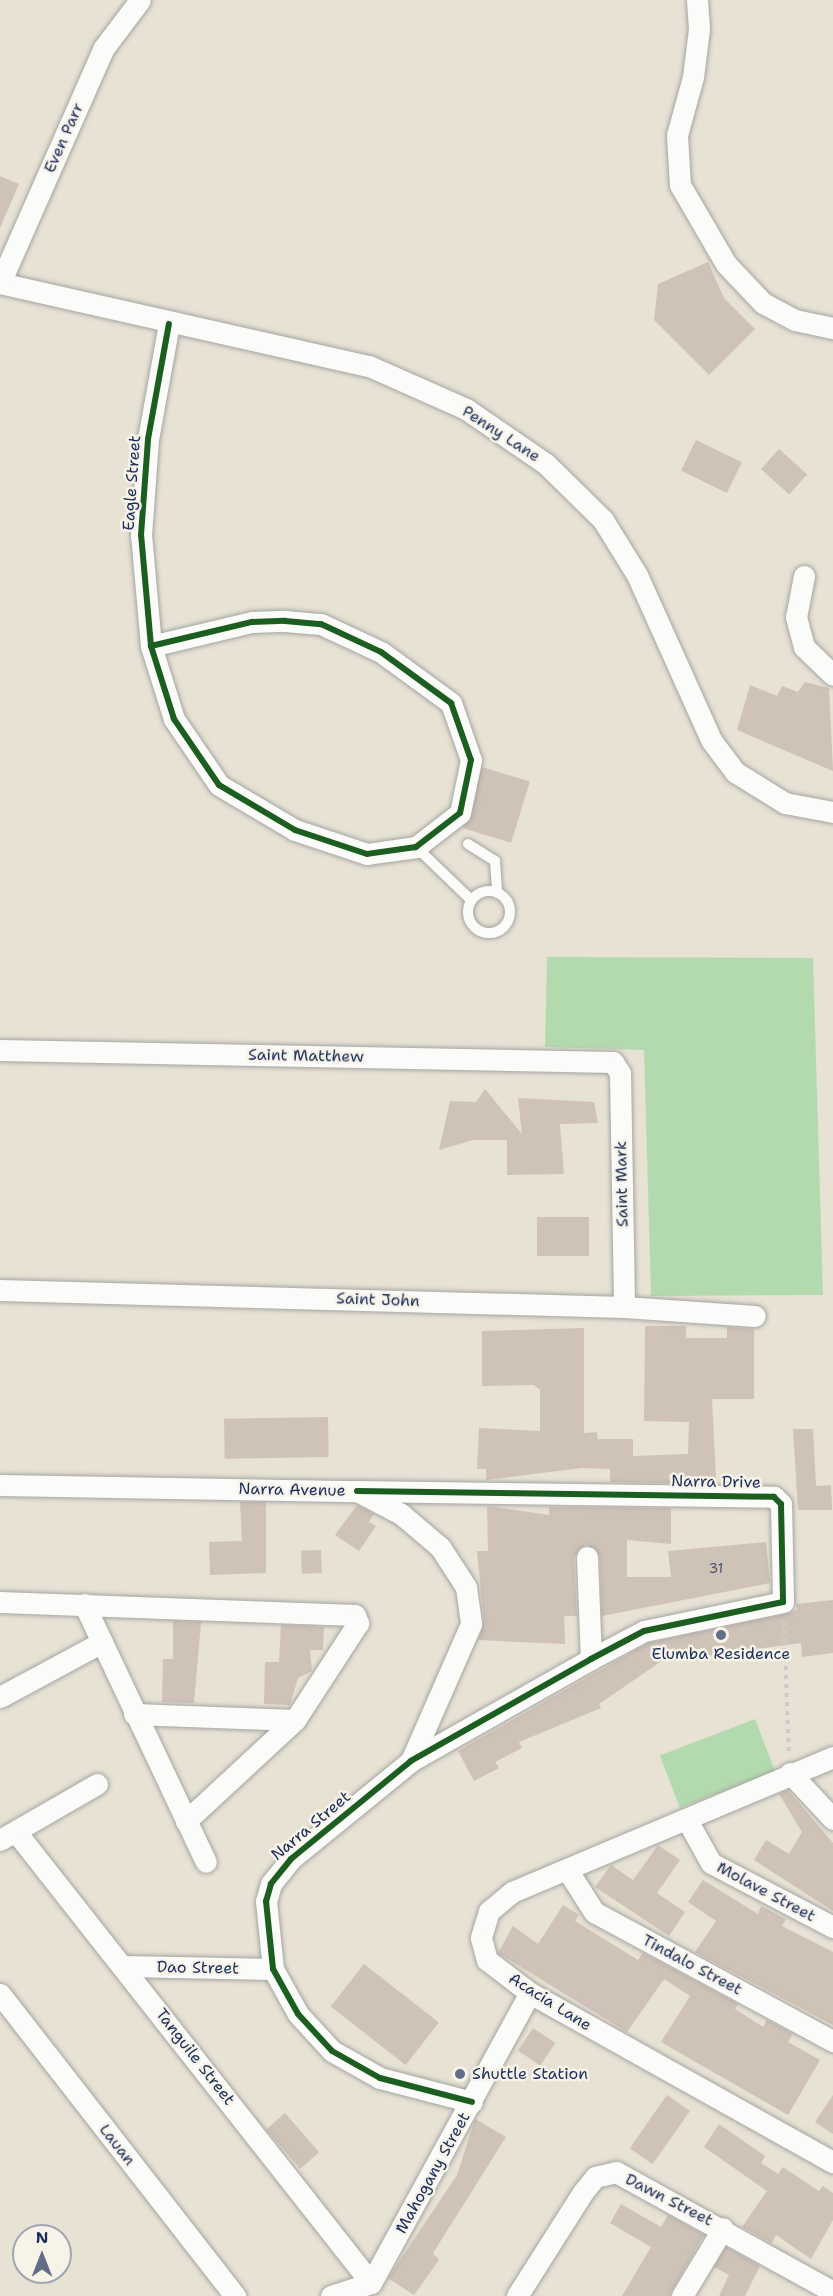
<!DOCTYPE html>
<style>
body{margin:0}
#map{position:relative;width:833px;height:2296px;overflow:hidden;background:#e7e2d4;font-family:"Shantell Sans",sans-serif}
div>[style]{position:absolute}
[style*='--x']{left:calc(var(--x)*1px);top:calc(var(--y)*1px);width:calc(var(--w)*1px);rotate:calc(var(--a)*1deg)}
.green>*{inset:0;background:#b3daaf;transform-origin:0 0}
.building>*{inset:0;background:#cfc2b7;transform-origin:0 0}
.path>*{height:4px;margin-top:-2px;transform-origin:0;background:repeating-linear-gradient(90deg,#cacbcc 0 4.5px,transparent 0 9px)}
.roads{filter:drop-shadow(0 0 2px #a5a5a2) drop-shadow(0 0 2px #a5a5a2)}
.lane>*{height:10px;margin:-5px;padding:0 5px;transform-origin:5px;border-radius:5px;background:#fbfbf9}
.lane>.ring{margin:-5px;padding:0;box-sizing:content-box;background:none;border:10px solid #fbfbf9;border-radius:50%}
.street>*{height:21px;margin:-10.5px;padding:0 10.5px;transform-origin:10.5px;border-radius:10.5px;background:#fbfbf9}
.cycleway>*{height:6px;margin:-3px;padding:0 3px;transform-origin:3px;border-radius:3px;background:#1b5e20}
.dots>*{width:16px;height:16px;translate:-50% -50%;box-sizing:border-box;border:3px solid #f7f3e8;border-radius:50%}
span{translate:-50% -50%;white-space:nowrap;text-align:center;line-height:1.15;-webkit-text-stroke:5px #f7f3e8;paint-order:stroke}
.number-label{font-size:14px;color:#485474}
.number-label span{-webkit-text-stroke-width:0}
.street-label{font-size:16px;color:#1b2f5e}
.poi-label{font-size:16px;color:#1b2f5e}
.left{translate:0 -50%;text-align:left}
.north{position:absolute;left:12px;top:2224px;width:60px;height:60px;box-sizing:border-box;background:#f7f3e8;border:2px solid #9fa5b1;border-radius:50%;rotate:0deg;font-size:16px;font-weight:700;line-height:24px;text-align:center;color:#1b2f5e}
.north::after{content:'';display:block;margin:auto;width:21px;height:27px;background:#626e87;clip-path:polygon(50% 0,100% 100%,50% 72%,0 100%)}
</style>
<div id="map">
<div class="green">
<div style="clip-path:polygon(547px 957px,813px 958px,823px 1295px,651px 1296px,644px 1050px,545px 1047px)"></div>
<div style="left:755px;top:1719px;width:56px;height:102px;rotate:69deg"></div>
</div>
<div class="building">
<div style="clip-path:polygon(0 176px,19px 184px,0 228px)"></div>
<div style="clip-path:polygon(708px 262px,724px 298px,755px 329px,709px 375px,654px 320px,658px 284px)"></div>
<div style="left:696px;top:440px;width:51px;height:34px;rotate:26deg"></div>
<div style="left:779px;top:449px;width:38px;height:27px;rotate:42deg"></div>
<div style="clip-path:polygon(805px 682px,829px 688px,833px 771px,737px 730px,750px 685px,777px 696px,782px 686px,798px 692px)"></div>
<div style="left:482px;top:767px;width:50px;height:64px;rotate:17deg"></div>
<div style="clip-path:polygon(485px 1089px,522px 1134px,518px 1098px,594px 1102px,598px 1123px,560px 1124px,564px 1174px,507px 1175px,507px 1140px,473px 1140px,439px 1150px,450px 1101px,476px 1102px)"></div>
<div style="left:537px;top:1217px;width:52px;height:39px"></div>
<div style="clip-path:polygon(645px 1326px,686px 1326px,686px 1338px,727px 1338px,727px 1327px,754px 1329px,754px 1399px,712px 1399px,716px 1478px,669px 1476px,670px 1483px,610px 1482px,610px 1469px,582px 1468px,486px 1480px,486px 1469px,477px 1469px,479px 1428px,540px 1431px,540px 1390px,534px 1385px,482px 1386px,482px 1331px,584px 1328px,584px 1433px,597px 1432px,598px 1439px,633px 1439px,633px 1456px,688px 1454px,689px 1422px,644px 1421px)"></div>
<div style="left:328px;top:1417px;width:40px;height:104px;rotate:89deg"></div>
<div style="clip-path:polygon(793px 1429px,813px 1429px,816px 1486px,831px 1485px,832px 1510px,798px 1510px)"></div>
<div style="clip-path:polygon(240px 1502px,266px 1502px,266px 1573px,210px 1575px,209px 1542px,242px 1541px)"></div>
<div style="clip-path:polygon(357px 1505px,374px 1514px,369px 1522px,376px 1526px,359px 1551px,335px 1535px)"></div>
<div style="clip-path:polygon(487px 1506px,549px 1515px,549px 1507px,671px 1508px,671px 1544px,627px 1540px,627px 1577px,671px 1577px,668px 1551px,766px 1542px,770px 1583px,602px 1616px,600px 1556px,586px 1544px,574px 1557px,577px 1616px,564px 1616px,565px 1644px,478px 1640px,484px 1622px,477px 1551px,488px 1551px)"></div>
<div style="left:321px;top:1550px;width:23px;height:20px;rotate:88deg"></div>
<div style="clip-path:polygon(833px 1600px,833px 1653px,802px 1657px,801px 1643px,706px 1656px,705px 1647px,666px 1658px,599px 1704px,601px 1708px,519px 1742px,522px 1748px,495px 1762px,499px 1768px,474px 1781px,458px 1751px,648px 1643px,786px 1614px,797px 1610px,796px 1604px)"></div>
<div style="clip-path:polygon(173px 1621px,201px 1622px,194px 1703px,162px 1702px,163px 1659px,173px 1659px)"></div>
<div style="clip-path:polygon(281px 1625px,324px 1627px,323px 1650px,310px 1650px,312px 1671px,298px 1678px,290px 1705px,264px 1704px,265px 1662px,279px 1662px)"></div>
<div style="clip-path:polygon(788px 1790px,833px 1843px,833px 1911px,754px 1860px,766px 1840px,789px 1854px,802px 1832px,779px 1794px)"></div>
<div style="clip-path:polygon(658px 1845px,680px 1860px,657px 1893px,685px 1912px,669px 1936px,595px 1887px,611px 1865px,633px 1880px)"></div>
<div style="clip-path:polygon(703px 1880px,758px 1914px,761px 1906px,786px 1919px,782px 1926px,833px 1952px,833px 2025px,695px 1952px,716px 1921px,688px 1902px)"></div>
<div style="clip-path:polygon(563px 1905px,579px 1915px,575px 1921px,638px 1960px,643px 1953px,738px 2004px,735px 2009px,763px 2027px,767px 2020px,793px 2034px,788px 2042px,820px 2060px,788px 2115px,661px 2042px,690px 1996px,664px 1979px,627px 2032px,498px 1953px,513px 1926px,538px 1944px)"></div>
<div style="left:364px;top:1964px;width:95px;height:54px;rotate:38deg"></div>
<div style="left:533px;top:2028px;width:27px;height:27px;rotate:34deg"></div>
<div style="left:667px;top:2095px;width:28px;height:65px;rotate:35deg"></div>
<div style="clip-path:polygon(833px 2095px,833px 2134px,815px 2122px)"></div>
<div style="left:285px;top:2113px;width:52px;height:25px;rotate:49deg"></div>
<div style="clip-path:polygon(475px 2119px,506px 2137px,433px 2253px,439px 2260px,414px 2295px,388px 2278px,457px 2175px)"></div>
<div style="clip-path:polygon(719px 2124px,765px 2156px,761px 2163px,778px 2174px,783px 2167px,819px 2191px,823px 2186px,833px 2193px,833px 2220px,811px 2259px,776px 2235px,772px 2243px,742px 2227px,767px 2191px,704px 2147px)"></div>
<div style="clip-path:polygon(621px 2204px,661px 2227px,668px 2215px,704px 2235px,669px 2296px,622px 2296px,651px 2247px,610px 2223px)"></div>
<div style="clip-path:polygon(726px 2247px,760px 2266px,745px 2296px,719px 2296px,729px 2275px,714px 2267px)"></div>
</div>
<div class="path">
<div style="--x:784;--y:1621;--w:134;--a:87.9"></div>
</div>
<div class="roads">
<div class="lane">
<div style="--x:468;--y:844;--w:32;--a:32"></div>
<div style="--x:495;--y:861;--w:32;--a:86"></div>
<div style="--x:416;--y:847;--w:76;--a:43.9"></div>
<div class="ring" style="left:468px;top:891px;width:32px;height:32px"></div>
</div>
<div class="street">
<div style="--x:697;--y:0;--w:29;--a:86"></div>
<div style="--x:699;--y:29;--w:48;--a:97.1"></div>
<div style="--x:693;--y:77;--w:60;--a:105.4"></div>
<div style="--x:677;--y:135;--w:50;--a:86.6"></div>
<div style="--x:680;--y:185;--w:91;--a:59.8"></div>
<div style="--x:726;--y:264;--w:54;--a:46.5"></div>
<div style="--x:763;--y:303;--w:36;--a:28"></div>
<div style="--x:795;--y:320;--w:39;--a:12"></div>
<div style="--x:0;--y:283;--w:378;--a:12.7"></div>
<div style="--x:369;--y:366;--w:106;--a:23.9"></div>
<div style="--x:466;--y:409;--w:97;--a:34.5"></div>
<div style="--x:546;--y:464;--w:80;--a:44.5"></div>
<div style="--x:603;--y:520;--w:65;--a:58.3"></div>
<div style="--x:637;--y:575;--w:181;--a:65.8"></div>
<div style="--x:711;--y:740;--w:40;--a:53"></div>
<div style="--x:735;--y:772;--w:59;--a:31.8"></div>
<div style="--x:785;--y:803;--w:49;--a:10.6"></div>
<div style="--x:0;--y:283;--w:256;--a:-66.2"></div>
<div style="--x:103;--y:49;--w:61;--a:-52.9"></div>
<div style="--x:804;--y:576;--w:42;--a:101"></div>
<div style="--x:796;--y:617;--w:31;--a:75"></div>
<div style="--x:804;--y:647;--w:40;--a:44"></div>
<div style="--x:151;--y:646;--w:104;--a:-13.4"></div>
<div style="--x:252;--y:622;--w:33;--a:-2"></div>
<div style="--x:285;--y:621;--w:36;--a:5"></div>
<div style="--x:321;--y:624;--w:66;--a:25"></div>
<div style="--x:381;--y:652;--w:87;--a:36.1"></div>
<div style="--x:451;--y:703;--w:60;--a:70.7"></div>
<div style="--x:471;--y:760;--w:54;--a:101.7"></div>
<div style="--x:460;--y:813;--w:56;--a:142.3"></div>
<div style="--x:416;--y:847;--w:49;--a:171.9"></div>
<div style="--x:367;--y:854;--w:76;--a:-161.6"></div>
<div style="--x:295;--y:830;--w:88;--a:-149.4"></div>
<div style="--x:219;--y:785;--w:80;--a:-124.3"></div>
<div style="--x:174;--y:719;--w:77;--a:-107.5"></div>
<div style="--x:151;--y:646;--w:111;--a:-95.1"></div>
<div style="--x:141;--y:535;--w:96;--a:-85.8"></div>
<div style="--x:148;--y:439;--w:117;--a:-79.7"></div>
<div style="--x:0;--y:1050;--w:613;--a:1.12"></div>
<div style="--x:613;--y:1062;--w:13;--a:58"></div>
<div style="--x:620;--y:1073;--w:234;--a:89"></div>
<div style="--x:0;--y:1290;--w:624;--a:1.56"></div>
<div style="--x:624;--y:1307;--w:131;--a:3.9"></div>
<div style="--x:0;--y:1485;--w:357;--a:1"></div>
<div style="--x:357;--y:1491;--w:50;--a:27.6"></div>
<div style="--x:401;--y:1514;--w:51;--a:40.2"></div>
<div style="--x:440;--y:1547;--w:48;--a:57"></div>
<div style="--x:466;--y:1587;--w:37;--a:82"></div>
<div style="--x:471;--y:1624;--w:150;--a:113.7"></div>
<div style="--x:357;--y:1491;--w:417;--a:0.8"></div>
<div style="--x:774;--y:1497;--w:10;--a:45"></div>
<div style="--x:781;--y:1504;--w:98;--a:88.8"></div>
<div style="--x:783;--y:1602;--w:142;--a:168.2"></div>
<div style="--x:644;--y:1631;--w:60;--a:152.2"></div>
<div style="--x:591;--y:1659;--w:207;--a:150.5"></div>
<div style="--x:411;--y:1761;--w:155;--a:140.8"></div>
<div style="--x:291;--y:1859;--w:32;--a:129"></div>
<div style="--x:271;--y:1884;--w:18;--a:106"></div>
<div style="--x:266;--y:1901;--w:68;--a:84.1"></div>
<div style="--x:273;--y:1969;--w:51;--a:60.9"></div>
<div style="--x:298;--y:2014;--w:50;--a:47.4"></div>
<div style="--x:332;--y:2051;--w:55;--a:29.4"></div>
<div style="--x:380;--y:2078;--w:95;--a:14.6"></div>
<div style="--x:587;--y:1557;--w:102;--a:87.8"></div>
<div style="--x:0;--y:1602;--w:355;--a:2.1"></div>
<div style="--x:355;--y:1615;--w:9;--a:69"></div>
<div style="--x:358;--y:1623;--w:116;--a:123"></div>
<div style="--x:84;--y:1604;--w:285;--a:64.7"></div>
<div style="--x:0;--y:1697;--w:116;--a:-28.3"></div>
<div style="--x:134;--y:1714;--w:161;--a:2.1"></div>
<div style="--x:295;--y:1720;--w:149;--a:137.2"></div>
<div style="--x:833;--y:1757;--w:348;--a:157.2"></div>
<div style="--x:512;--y:1892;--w:30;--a:140"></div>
<div style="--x:489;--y:1911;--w:28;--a:107"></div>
<div style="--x:481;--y:1938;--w:23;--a:75"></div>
<div style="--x:487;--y:1960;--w:54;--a:37.5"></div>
<div style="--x:530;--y:1993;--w:347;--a:29.2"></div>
<div style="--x:790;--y:1773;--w:63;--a:46.9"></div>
<div style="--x:687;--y:1820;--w:49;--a:60.8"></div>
<div style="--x:711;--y:1863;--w:138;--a:27.7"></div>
<div style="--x:16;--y:1832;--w:574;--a:51.79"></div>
<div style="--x:0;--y:1840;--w:112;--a:-30"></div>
<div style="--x:568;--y:1871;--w:49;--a:57.6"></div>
<div style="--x:594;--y:1912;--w:272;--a:28.4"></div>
<div style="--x:123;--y:1966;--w:150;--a:1.1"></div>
<div style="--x:0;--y:1994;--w:383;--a:52.1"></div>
<div style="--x:331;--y:2296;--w:42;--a:-18"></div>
<div style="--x:371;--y:2283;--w:331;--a:-61.3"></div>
<div style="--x:517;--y:2296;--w:123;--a:-57.6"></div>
<div style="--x:583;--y:2192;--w:19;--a:-51"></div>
<div style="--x:595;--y:2177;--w:22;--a:-13"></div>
<div style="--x:616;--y:2172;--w:248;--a:28.9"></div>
<div style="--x:682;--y:2296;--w:79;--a:-58.9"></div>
</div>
</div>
<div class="cycleway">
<div style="--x:151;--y:646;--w:104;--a:-13.4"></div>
<div style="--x:252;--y:622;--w:33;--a:-2"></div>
<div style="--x:285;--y:621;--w:36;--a:5"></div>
<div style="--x:321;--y:624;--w:66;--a:25"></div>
<div style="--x:381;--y:652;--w:87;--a:36.1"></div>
<div style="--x:451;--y:703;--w:60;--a:70.7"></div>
<div style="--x:471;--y:760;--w:54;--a:101.7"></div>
<div style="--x:460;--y:813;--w:56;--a:142.3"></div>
<div style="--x:416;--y:847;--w:49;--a:171.9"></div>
<div style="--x:367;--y:854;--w:76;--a:-161.6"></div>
<div style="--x:295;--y:830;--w:88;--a:-149.4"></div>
<div style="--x:219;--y:785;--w:80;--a:-124.3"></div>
<div style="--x:174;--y:719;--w:77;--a:-107.5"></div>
<div style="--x:151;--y:646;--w:111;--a:-95.1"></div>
<div style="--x:141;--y:535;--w:96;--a:-85.8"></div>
<div style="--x:148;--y:439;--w:117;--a:-79.7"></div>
<div style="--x:357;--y:1491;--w:417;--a:0.8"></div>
<div style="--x:774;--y:1497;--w:10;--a:45"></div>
<div style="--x:781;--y:1504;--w:98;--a:88.8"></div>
<div style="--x:783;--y:1602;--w:142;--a:168.2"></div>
<div style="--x:644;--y:1631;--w:60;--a:152.2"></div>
<div style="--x:591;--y:1659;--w:207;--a:150.5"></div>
<div style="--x:411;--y:1761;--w:155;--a:140.8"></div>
<div style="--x:291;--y:1859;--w:32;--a:129"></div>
<div style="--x:271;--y:1884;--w:18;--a:106"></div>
<div style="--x:266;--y:1901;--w:68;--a:84.1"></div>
<div style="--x:273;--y:1969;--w:51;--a:60.9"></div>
<div style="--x:298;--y:2014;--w:50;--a:47.4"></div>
<div style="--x:332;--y:2051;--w:55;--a:29.4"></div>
<div style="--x:380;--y:2078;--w:95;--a:14.6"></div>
</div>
<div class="dots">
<div style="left:721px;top:1635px;background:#626e87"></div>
<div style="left:460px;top:2074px;background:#626e87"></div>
</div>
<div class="number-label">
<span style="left:716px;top:1568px">31</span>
</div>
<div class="street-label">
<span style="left:64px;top:138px;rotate:-66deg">Even Parr</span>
<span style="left:501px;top:434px;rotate:33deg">Penny Lane</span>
<span style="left:132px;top:483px;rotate:-86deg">Eagle Street</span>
<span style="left:306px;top:1056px;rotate:1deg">Saint Matthew</span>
<span style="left:622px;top:1184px;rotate:-91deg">Saint Mark</span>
<span style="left:378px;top:1300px;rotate:2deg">Saint John</span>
<span style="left:716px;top:1482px;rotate:1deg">Narra Drive</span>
<span style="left:292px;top:1490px;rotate:1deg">Narra Avenue</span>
<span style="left:311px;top:1826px;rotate:-40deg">Narra Street</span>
<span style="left:766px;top:1892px;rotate:28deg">Molave Street</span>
<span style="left:692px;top:1965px;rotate:28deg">Tindalo Street</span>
<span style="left:198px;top:1968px;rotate:1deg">Dao Street</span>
<span style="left:550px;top:2002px;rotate:32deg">Acacia Lane</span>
<span style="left:195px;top:2057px;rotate:52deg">Tanguile Street</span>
<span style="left:117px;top:2145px;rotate:52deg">Lauan</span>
<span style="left:433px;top:2173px;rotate:-61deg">Mahogany Street</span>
<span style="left:669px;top:2200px;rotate:27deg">Dawn Street</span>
</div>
<div class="poi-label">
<span style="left:721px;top:1654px">Elumba Residence</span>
<span class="left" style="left:472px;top:2074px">Shuttle Station</span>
</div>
<div class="north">N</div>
</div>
